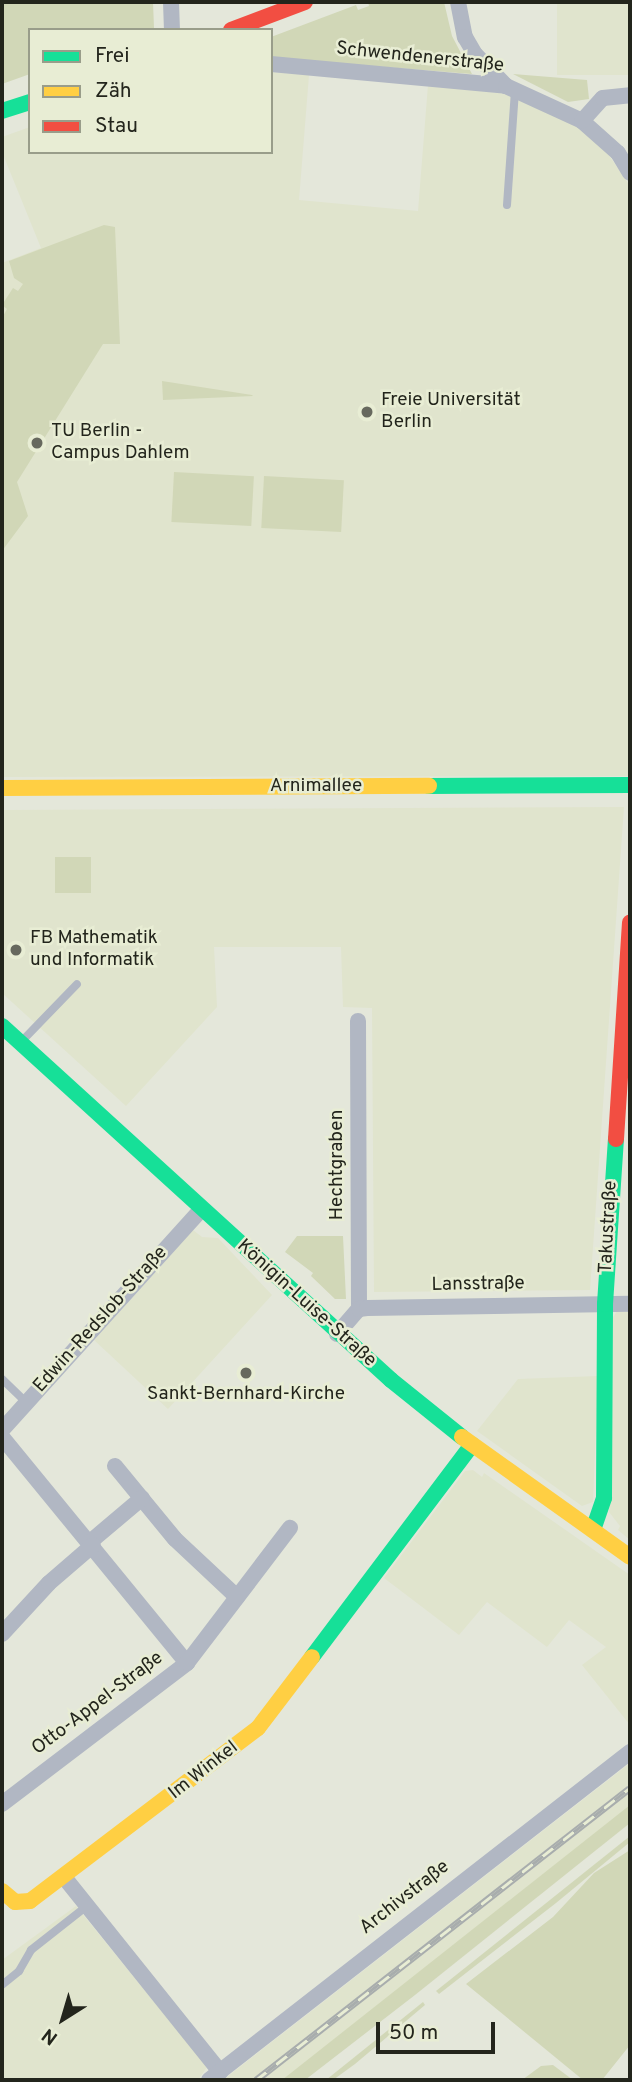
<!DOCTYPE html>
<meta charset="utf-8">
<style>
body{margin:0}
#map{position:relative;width:632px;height:2082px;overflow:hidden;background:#e4e7da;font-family:Overpass,sans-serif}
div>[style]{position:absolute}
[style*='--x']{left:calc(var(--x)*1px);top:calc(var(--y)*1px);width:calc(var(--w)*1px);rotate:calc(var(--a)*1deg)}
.built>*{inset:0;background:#e0e4cd;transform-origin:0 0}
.green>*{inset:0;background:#d1d7b7;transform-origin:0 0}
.lane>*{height:8px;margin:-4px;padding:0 4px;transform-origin:4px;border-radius:4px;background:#b1b7c3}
.street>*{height:16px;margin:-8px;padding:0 8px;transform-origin:8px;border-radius:8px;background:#b1b7c3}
.fast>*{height:16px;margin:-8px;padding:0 8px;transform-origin:8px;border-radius:8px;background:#16e098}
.slow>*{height:16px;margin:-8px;padding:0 8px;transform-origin:8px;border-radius:8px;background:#ffcf43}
.jam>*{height:16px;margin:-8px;padding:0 8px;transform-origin:8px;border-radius:8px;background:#f24e42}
.rail>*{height:7px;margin-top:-3.5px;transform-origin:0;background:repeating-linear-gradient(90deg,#e8edd4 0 13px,#a8adad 0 26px);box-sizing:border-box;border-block:2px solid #a8adad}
.dots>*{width:19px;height:19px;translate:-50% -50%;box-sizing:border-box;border:4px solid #e8edd4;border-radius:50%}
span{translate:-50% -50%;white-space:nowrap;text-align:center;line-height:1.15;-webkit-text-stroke:5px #e8edd4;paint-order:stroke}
.street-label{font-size:19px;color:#23251c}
.poi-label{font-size:19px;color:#23251c}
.left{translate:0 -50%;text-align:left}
.frame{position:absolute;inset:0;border:4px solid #23251c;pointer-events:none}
.legend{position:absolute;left:28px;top:28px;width:245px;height:126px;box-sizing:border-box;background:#e8edd4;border:2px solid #999d8a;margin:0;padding:9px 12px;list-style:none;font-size:21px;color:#23251c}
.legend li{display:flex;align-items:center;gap:14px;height:35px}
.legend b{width:35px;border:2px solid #999d8a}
.north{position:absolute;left:28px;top:1984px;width:70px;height:70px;-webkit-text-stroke:5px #e8edd4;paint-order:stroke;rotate:217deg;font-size:19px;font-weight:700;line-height:28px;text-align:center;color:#23251c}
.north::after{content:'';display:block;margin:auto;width:24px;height:32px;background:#23251c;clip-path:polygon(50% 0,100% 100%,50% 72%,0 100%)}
.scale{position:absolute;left:376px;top:2022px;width:119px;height:32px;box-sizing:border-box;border:4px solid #23251c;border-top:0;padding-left:9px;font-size:21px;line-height:24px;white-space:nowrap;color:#23251c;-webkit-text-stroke:5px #e8edd4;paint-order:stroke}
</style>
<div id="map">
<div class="built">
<div style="left:557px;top:2px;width:73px;height:73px"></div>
<div style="clip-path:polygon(271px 72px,309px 75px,299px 200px,418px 211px,428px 85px,507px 94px,578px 127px,606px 151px,630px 186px,630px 776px,2px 777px,2px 263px,41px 248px,2px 152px,2px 137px,30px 127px,30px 152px,271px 152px)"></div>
<div style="clip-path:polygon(624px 807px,590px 1290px,374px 1292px,372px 1008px,343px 1007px,341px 947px,214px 947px,217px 1007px,126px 1106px,2px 993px,2px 810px)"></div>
<div style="clip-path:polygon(193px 1230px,202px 1237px,218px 1238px,272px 1295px,168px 1409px,94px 1340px)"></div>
<div style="clip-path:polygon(617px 1311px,630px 1311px,630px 1540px,618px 1530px,620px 1526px,609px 1512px,612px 1319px)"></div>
<div style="clip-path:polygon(598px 1376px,593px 1502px,582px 1506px,477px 1431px,518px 1379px)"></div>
<div style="clip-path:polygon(473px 1470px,482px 1477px,484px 1473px,630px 1575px,630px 1725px,582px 1665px,606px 1647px,569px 1620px,547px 1647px,487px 1602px,459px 1635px,384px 1578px,465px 1471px)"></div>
<div style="clip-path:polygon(630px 1763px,630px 1817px,294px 2080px,223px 2080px)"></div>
<div style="clip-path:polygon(76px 1906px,207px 2067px,198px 2080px,2px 2080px,2px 1960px)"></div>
</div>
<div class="green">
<div style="clip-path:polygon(2px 2px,153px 2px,154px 28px,30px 30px,30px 74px,2px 84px)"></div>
<div style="clip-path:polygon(368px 2px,444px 2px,452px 36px,472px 74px,273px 58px,271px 37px,356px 5px,358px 10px,369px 6px)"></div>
<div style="clip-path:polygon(513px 74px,587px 80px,589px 99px,568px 102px)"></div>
<div style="clip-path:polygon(104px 225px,115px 227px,120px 344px,103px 344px,17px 482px,28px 516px,2px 551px,2px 318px,7px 309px,2px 305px,13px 288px,18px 291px,23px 284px,14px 278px,9px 261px)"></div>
<div style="clip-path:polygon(162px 381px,252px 395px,253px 396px,163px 400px)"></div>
<div style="left:174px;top:472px;width:80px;height:50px;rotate:3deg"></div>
<div style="left:264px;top:476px;width:80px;height:52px;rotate:3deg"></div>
<div style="left:55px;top:857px;width:36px;height:36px"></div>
<div style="clip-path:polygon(297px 1236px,343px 1236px,346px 1299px,335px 1299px,311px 1276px,313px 1273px,285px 1252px)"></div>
<div style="clip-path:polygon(630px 1805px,630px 1823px,415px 1995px,305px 2080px,282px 2080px)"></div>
<div style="clip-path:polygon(630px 1836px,630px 1842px,556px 1903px,439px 1994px,436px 1991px)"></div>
<div style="clip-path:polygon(630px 1850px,630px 2045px,602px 2080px,583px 2080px,466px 1984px,553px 1917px,594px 1873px)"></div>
<div style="clip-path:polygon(423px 2002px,425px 2005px,355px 2064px,333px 2080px,326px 2080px)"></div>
<div style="clip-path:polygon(553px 2065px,573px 2080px,522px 2080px,541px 2066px)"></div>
</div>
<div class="lane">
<div style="--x:507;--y:205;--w:115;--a:-86"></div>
<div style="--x:22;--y:1041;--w:79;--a:-46"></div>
<div style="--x:2;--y:1379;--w:33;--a:44"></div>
<div style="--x:2;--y:1985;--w:22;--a:-39"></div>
<div style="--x:19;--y:1971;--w:24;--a:-60"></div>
<div style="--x:31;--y:1950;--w:71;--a:-38.2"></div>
</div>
<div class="street">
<div style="--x:171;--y:2;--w:28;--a:88"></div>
<div style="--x:458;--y:2;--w:36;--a:79"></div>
<div style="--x:465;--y:37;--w:20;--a:60"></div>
<div style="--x:475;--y:54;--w:45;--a:45.9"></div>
<div style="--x:271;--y:64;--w:236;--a:5.3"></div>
<div style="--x:506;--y:86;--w:84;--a:24.7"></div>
<div style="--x:582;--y:121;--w:48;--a:41.6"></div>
<div style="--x:618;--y:153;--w:23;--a:59"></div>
<div style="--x:582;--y:121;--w:31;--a:-48"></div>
<div style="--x:603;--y:98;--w:27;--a:-6"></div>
<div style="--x:358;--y:1021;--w:288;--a:89.8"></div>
<div style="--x:337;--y:1334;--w:33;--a:-49"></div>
<div style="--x:359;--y:1309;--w:8;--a:-7"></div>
<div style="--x:367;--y:1308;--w:263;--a:-0.9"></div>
<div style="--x:2;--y:1430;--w:297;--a:-47.9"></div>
<div style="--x:2;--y:1437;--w:292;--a:50.7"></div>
<div style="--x:115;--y:1466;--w:94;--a:50.6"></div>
<div style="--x:175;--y:1539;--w:85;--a:43.1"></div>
<div style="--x:90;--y:1542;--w:68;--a:-40.2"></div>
<div style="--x:2;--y:1634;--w:69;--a:-47.3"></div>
<div style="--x:49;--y:1583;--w:58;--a:-40.8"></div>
<div style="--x:2;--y:1804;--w:233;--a:-37.3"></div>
<div style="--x:187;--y:1663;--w:170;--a:-52.7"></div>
<div style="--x:64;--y:1877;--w:250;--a:51.3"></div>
<div style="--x:209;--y:2080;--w:534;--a:-37.92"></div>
</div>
<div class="fast">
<div style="--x:2;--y:111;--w:29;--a:-18"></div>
<div style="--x:429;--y:786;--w:201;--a:-0.3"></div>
<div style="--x:2;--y:1026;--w:526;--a:42.3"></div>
<div style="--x:391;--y:1380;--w:91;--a:38.8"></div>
<div style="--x:593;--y:1530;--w:34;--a:-71"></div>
<div style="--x:604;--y:1498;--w:194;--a:-89.7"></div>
<div style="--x:605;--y:1304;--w:165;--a:-86.2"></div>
<div style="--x:312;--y:1657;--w:266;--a:-53"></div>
</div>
<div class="slow">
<div style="--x:2;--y:788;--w:427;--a:-0.3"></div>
<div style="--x:462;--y:1437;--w:206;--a:35.5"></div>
<div style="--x:2;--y:1891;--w:17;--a:40"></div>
<div style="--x:15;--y:1902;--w:15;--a:-4"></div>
<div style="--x:30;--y:1901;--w:286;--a:-37.2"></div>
<div style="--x:258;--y:1728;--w:89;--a:-52.7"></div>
</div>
<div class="jam">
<div style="--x:231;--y:30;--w:79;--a:-20.7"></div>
<div style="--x:616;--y:1139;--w:217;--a:-86.3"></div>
</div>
<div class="rail">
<div style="--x:256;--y:2080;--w:474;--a:-38"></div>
</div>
<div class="dots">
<div style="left:367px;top:412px;background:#67695e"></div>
<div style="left:37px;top:443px;background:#67695e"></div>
<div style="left:16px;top:950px;background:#67695e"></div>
<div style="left:246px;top:1373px;background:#67695e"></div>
</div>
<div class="street-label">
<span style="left:420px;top:58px;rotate:6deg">Schwendenerstraße</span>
<span style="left:316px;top:787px">Arnimallee</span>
<span style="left:338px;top:1165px;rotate:-90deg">Hechtgraben</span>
<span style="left:609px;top:1227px;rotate:-87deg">Takustraße</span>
<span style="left:478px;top:1285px;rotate:-1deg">Lansstraße</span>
<span style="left:306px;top:1304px;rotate:42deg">Königin-Luise-Straße</span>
<span style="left:101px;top:1320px;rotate:-48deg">Edwin-Redslob-Straße</span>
<span style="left:98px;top:1704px;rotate:-37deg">Otto-Appel-Straße</span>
<span style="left:204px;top:1771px;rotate:-38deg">Im Winkel</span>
<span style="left:405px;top:1898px;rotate:-38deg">Archivstraße</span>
</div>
<div class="poi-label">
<span class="left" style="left:381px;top:412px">Freie Universität<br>Berlin</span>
<span class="left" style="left:51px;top:443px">TU Berlin -<br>Campus Dahlem</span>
<span class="left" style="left:30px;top:950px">FB Mathematik<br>und Informatik</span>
<span style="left:246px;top:1395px">Sankt-Bernhard-Kirche</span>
</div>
<div class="frame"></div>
<ul class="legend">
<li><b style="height:9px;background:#16e098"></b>Frei</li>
<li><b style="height:9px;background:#ffcf43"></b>Zäh</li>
<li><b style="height:9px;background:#f24e42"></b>Stau</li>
</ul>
<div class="north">N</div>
<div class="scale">50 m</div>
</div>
